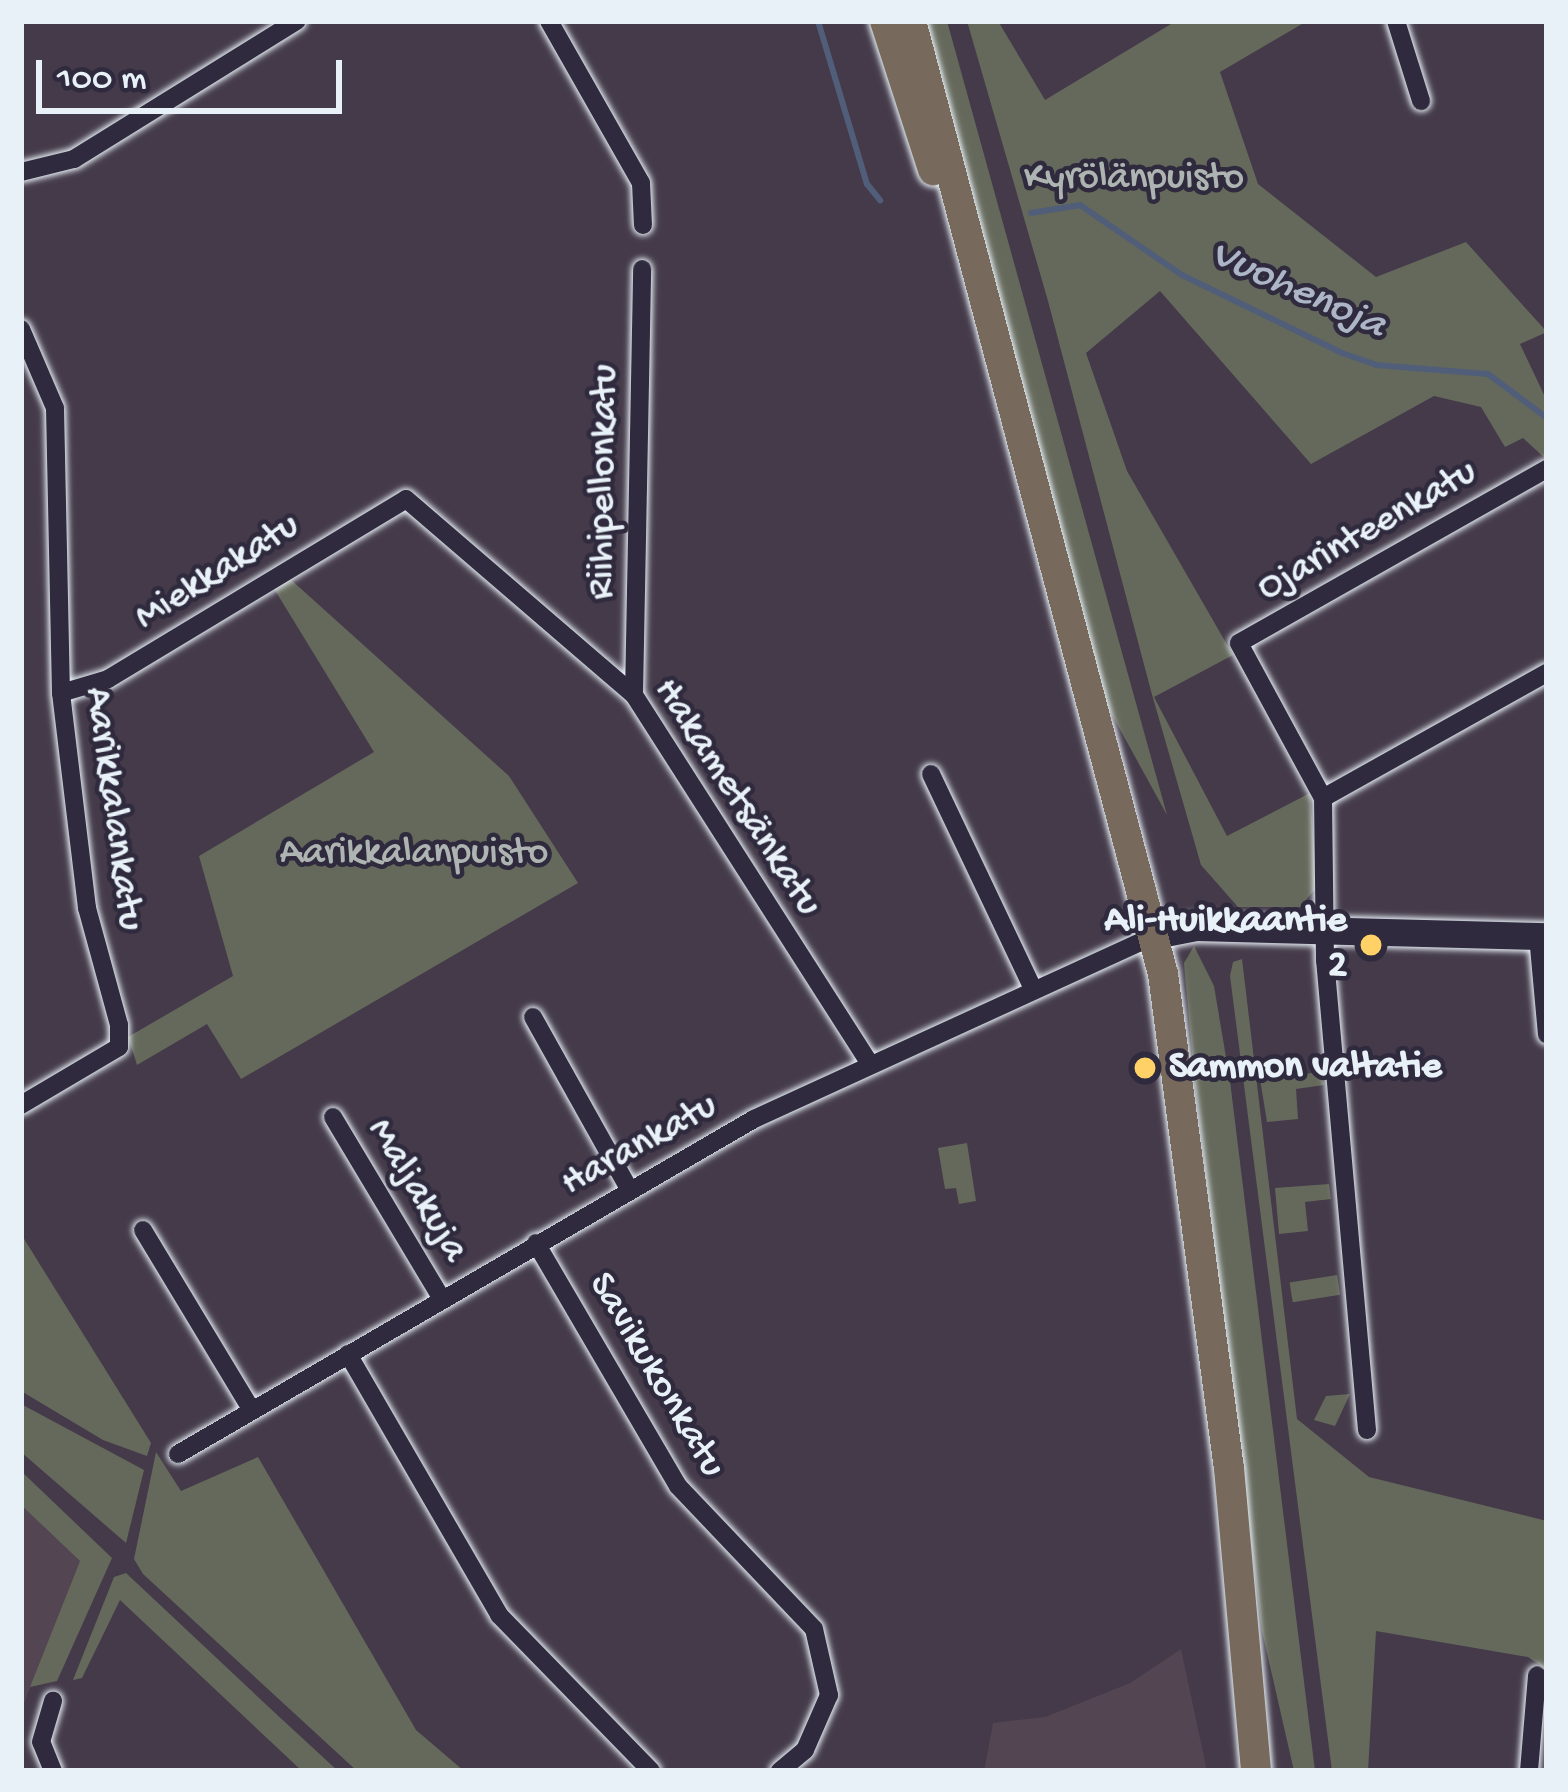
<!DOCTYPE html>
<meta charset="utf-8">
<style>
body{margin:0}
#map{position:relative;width:1568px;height:1792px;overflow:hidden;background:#443a49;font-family:"Gochi Hand",sans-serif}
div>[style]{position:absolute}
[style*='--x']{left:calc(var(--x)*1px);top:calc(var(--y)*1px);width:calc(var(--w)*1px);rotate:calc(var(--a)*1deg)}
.built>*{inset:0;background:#534552}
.green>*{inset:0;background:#65695b;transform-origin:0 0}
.stream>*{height:6px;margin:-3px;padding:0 3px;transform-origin:3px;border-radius:3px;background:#515e7a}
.roads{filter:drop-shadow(0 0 3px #e8f1f8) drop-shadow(0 0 3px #e8f1f8)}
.street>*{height:18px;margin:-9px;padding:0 9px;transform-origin:9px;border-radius:9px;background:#2f2a3d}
.secondary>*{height:27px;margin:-13.5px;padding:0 13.5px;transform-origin:13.5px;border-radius:13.5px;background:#2f2a3d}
.primary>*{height:30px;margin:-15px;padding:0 15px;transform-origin:15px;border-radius:15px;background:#77695c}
.dots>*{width:33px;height:33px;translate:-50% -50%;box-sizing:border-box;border:6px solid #2f2a3d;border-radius:50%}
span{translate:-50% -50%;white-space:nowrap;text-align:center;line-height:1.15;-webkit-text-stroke:9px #2f2a3d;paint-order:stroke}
.park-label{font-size:39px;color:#adb4b1}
.street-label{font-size:39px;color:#e8f1f8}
.poi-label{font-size:39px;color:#e8f1f8;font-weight:700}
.right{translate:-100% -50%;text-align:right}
.left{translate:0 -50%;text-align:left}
.water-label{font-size:42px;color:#acb6c6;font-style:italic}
.frame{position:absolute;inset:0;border:24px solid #e8f1f8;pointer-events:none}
.scale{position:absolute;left:36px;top:60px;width:306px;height:54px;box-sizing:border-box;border:6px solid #e8f1f8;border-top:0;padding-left:15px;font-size:36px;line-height:42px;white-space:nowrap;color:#e8f1f8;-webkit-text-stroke:9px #2f2a3d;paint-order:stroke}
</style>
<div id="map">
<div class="built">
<div style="clip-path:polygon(21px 1505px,80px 1561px,21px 1711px)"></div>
<div style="clip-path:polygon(1181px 1649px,1207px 1771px,984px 1771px,993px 1723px,1045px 1717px,1130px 1683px)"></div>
</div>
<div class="green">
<div style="clip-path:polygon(922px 21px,947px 21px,1167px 815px,1105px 702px)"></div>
<div style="clip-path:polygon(967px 21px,998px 21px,1045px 100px,1176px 21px,1307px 21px,1220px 72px,1258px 184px,1376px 277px,1466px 242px,1547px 332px,1520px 344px,1547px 401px,1547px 460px,1523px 438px,1505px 447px,1481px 407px,1434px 396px,1311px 464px,1160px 291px,1086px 353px,1127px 471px,1233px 655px,1154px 697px,1227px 836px,1310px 793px,1317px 887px,1300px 907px,1238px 907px,1201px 865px,1151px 691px,1048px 301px)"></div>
<div style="clip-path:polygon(289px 578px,509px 776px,578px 883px,241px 1079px,207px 1024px,137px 1065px,128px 1037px,233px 976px,199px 856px,374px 752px,273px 587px)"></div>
<div style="clip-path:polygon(1194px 946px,1214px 986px,1230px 1081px,1315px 1771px,1294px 1771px,1262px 1631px,1195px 1086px,1184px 963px)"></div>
<div style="clip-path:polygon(1242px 959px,1297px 1419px,1369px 1477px,1547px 1521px,1547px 1670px,1528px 1657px,1376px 1631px,1368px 1771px,1332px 1771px,1230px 976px,1233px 962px)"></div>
<div style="clip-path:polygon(1321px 1072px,1324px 1085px,1296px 1089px,1298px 1119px,1267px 1122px,1260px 1079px)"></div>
<div style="clip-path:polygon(967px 1143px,976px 1201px,959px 1204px,956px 1188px,945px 1189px,938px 1148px)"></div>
<div style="clip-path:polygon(1329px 1184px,1331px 1199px,1305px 1202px,1308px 1231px,1279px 1234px,1275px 1188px)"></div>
<div style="clip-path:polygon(21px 1234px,151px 1443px,147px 1456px,103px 1440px,21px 1391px)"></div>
<div style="left:1337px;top:1275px;width:20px;height:48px;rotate:81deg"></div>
<div style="clip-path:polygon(1350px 1394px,1335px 1426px,1314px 1420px,1326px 1396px)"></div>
<div style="clip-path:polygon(21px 1404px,144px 1470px,126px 1543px,21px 1452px)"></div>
<div style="clip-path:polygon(156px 1452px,181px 1491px,258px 1457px,416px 1730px,464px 1771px,357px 1771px,143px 1574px,134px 1559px)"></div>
<div style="clip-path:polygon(21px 1471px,112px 1558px,57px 1681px,30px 1687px,80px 1561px,21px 1505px)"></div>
<div style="clip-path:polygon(126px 1573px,274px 1712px,338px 1771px,302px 1771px,120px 1600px,82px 1678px,73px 1680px,114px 1577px)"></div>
</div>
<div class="stream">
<div style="--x:818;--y:21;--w:170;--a:73.3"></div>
<div style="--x:867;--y:184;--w:21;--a:51"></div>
<div style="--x:1031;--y:213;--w:50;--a:-9.3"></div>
<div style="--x:1080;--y:205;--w:124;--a:34.5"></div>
<div style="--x:1182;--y:275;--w:178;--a:26"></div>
<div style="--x:1342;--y:353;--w:36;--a:19"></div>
<div style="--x:1376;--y:365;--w:112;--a:4.6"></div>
<div style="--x:1488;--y:374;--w:74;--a:36.7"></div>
</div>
<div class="roads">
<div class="street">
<div style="--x:549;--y:21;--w:186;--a:60.4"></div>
<div style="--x:641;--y:183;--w:42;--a:87.3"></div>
<div style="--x:1396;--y:21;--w:84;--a:72.6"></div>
<div style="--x:21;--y:172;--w:55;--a:-13.8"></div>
<div style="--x:74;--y:159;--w:262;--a:-31.8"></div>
<div style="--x:21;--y:329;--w:86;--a:66.7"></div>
<div style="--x:55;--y:408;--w:285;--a:88.8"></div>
<div style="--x:61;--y:693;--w:217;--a:83.1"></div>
<div style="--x:87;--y:908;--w:121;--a:74.7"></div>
<div style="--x:119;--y:1025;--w:22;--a:90"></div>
<div style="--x:119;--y:1047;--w:114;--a:149.4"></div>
<div style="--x:61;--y:693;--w:49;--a:-16.6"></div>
<div style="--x:108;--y:679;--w:348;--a:-31.1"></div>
<div style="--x:406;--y:499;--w:301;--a:40.7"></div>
<div style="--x:634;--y:695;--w:439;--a:57.4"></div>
<div style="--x:634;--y:695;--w:426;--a:-88.9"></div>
<div style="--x:931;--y:774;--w:238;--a:64.6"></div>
<div style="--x:1323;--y:798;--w:257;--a:-29.2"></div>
<div style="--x:1538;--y:936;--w:99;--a:84.8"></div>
<div style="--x:533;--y:1017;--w:197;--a:60.8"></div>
<div style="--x:333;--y:1117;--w:212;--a:59.1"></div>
<div style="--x:143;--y:1230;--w:209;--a:58.9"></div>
<div style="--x:536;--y:1243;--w:281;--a:59.7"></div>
<div style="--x:678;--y:1486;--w:197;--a:46.4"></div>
<div style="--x:814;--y:1629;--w:68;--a:77.2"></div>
<div style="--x:829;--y:1695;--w:60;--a:113.6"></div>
<div style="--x:805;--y:1750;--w:33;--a:140"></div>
<div style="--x:348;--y:1354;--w:302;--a:59.9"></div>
<div style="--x:499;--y:1615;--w:218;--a:45.7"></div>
<div style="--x:1367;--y:1430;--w:471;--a:-95.1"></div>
<div style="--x:1325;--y:961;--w:163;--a:-90.7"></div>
<div style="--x:1323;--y:798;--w:176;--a:-118.5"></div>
<div style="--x:1239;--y:643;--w:354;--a:-29.5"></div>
<div style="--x:178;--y:1454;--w:666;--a:-30.18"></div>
<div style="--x:754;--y:1119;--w:441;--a:-24.6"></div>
<div style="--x:53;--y:1771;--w:31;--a:-112"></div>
<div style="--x:41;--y:1742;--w:43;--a:-73.7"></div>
<div style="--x:1529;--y:1771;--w:96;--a:-85.2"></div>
</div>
<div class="secondary">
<div style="--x:1155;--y:935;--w:42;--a:-11"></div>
<div style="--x:1196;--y:927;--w:351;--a:1.5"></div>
</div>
<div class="primary">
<div style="--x:885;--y:21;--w:157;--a:72.1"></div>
<div style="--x:911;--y:21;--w:986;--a:75.19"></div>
<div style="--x:1163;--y:974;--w:498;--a:82.4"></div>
<div style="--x:1229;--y:1468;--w:304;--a:84.9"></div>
</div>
</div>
<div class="dots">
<div style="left:1371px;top:945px;background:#ffd166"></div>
<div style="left:1145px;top:1068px;background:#ffd166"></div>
</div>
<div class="park-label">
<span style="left:1134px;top:179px">Kyrölänpuisto</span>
<span style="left:414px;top:854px">Aarikkalanpuisto</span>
</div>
<div class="street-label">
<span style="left:605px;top:482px;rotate:-89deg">Riihipellonkatu</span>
<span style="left:1368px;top:532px;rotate:-30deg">Ojarinteenkatu</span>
<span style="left:218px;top:573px;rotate:-32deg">Miekkakatu</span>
<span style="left:736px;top:798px;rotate:57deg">Hakametsänkatu</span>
<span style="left:112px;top:809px;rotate:82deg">Aarikkalankatu</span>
<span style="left:640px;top:1146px;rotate:-29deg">Harankatu</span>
<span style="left:416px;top:1191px;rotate:59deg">Maljakuja</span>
<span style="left:655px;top:1376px;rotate:59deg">Savikukonkatu</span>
</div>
<div class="poi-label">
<span class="right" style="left:1347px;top:945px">Ali-Huikkaantie<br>2</span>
<span class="left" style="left:1169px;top:1068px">Sammon valtatie</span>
</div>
<div class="water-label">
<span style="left:1297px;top:292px;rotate:24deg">Vuohenoja</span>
</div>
<div class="frame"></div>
<div class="scale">100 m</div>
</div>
